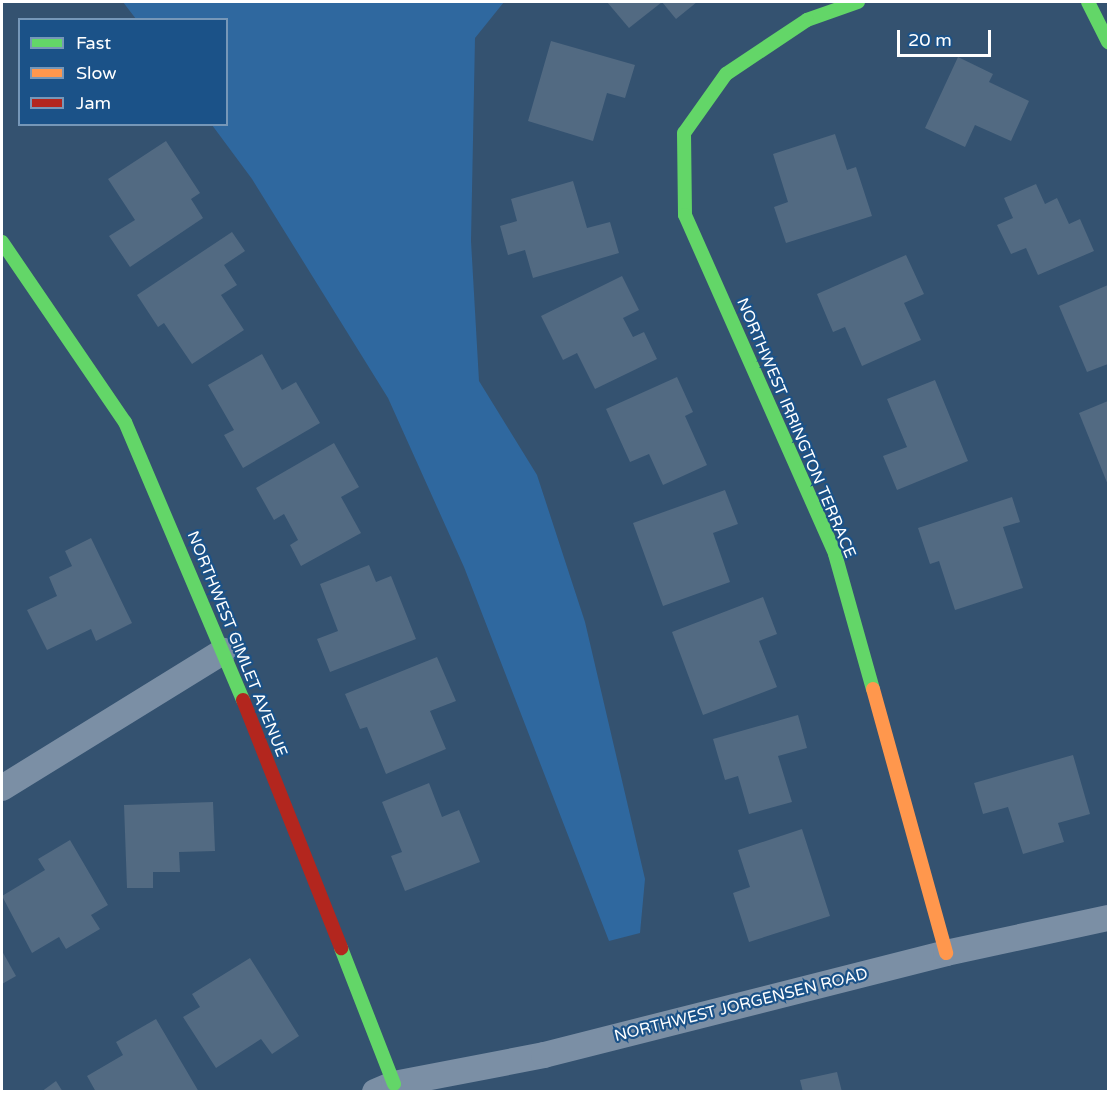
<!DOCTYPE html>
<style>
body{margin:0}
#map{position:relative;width:1110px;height:1093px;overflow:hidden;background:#345270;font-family:"Varela Round",sans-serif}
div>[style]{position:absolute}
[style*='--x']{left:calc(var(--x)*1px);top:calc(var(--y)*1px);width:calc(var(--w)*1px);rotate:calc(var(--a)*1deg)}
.green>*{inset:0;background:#2f689f}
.building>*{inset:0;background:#526a82}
.street>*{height:26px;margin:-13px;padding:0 13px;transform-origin:13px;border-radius:13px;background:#7b8fa5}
.fast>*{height:14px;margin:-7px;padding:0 7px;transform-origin:7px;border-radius:7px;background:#63d668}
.slow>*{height:14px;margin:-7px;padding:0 7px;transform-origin:7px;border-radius:7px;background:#ff974d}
.jam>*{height:14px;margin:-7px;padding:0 7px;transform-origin:7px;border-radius:7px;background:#b3261e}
span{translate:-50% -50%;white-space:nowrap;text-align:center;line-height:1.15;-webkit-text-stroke:4.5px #1b5288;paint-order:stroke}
.street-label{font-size:16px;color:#fff}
.frame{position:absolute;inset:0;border:3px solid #fff;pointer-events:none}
.legend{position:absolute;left:18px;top:18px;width:210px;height:108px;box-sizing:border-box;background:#1b5288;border:2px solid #7697b8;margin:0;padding:8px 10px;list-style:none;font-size:18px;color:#fff}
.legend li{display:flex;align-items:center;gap:12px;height:30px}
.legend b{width:30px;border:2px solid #7697b8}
.scale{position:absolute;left:897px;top:30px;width:94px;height:27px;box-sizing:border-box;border:3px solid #fff;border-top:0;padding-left:8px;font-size:18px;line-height:21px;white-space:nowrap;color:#fff;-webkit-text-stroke:4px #1b5288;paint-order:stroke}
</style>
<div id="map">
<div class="green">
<div style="clip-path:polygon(123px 2px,504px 2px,475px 38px,471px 241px,479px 381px,537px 475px,585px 622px,645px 879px,640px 933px,609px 941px,464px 567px,388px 398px,252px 179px,212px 125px,226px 124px,226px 20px,136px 19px)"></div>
</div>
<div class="building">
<div style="clip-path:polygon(607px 2px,662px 2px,629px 28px)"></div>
<div style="clip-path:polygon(662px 2px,697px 2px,676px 19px)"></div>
<div style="clip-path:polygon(551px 41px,635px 65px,625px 98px,607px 93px,593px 141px,528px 121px)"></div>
<div style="clip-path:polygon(958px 57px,993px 74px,989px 82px,1029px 101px,1011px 141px,975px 125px,965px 147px,925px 128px)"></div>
<div style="clip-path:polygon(835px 134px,847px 170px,856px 167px,872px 216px,786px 243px,774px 207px,788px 202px,773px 154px)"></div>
<div style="clip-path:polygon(166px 141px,200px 193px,191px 199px,203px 218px,130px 267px,109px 236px,135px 220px,108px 179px)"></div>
<div style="clip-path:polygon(573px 181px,587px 228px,610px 222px,619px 253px,533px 278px,525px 250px,508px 255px,500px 226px,517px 221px,511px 199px)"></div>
<div style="clip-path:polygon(1036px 184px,1045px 204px,1057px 198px,1069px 224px,1080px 219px,1094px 251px,1038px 275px,1026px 248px,1011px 254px,997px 225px,1013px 218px,1004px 198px)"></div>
<div style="clip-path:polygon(232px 232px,245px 251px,224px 265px,237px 285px,221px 295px,244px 330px,192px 364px,164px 323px,158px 327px,137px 295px)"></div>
<div style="clip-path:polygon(906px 255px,924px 294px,904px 303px,921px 340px,862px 366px,845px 327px,833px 332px,817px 294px)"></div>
<div style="clip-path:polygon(622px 276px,639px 310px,623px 318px,633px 337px,644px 332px,657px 359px,595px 389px,577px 353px,563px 360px,541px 316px)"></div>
<div style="clip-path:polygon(1108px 285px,1108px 364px,1087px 372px,1059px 306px)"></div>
<div style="clip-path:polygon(262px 354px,282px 390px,296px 382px,320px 423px,243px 468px,224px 435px,234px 430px,208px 385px)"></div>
<div style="clip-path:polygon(677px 377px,693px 412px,685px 416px,707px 465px,663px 485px,649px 454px,630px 462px,606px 409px)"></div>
<div style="clip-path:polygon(935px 380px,968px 461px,897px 490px,883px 456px,907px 447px,887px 399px)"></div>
<div style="clip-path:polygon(1108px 401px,1108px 485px,1079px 413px)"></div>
<div style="clip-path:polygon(334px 443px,359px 487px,341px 497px,361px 533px,301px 566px,290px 545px,298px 540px,284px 514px,274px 520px,256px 488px)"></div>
<div style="clip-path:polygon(725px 490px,738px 524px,713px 533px,730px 582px,663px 606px,633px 523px)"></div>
<div style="clip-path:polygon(1012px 497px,1020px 522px,1003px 527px,1023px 588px,955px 610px,939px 561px,930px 564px,918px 528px)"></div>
<div style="clip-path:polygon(91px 538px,132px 623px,96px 641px,91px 629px,47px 650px,27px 610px,57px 596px,49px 577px,72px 566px,65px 551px)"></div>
<div style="clip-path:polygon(369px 565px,376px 582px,391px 576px,416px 639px,330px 672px,317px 639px,338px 631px,320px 584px)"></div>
<div style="clip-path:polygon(763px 597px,777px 634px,759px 641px,777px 687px,703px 715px,672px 632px)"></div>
<div style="clip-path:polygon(437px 657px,456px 701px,430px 711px,446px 749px,386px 774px,367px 727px,360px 729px,345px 694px)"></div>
<div style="clip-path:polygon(798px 715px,807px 748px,778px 756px,792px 802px,749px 814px,738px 776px,725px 780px,713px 739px)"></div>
<div style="clip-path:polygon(1073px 755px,1090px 814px,1058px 823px,1064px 842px,1023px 854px,1008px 807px,983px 814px,974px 783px)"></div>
<div style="clip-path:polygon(429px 783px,442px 817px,459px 810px,480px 862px,405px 891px,391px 856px,402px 852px,382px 802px)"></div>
<div style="clip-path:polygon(213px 802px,215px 851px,179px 852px,180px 872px,153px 872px,153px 888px,127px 888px,124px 805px)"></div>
<div style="clip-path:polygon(802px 829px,830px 916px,749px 942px,733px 893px,750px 887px,738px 850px)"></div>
<div style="clip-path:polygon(70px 840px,108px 905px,91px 915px,100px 929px,66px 949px,59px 937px,32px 953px,2px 896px,45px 870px,38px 859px)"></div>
<div style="clip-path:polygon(2px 951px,16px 976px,2px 984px)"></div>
<div style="clip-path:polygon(250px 958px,299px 1036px,272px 1054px,261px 1039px,216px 1068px,183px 1017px,200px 1007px,192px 994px)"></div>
<div style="clip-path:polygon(156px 1019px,199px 1092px,96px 1092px,87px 1076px,123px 1055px,116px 1042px)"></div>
<div style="clip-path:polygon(837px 1072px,842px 1092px,803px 1092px,800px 1080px)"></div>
<div style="clip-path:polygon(56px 1081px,63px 1092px,41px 1092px)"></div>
</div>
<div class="street">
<div style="--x:2;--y:788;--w:261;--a:-31.7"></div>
<div style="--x:375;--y:1092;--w:21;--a:-23"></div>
<div style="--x:394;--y:1084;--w:153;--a:-10.9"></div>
<div style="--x:544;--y:1055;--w:415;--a:-14.2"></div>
<div style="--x:946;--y:953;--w:166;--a:-12.2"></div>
</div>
<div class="fast">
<div style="--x:858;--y:2;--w:54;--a:160.6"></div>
<div style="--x:807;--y:20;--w:97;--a:146.3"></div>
<div style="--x:726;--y:74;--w:72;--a:125.4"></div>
<div style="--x:684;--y:133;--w:82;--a:89.3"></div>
<div style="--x:685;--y:215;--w:371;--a:66.1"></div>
<div style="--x:835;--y:554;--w:140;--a:74.3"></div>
<div style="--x:1088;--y:2;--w:45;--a:63.4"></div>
<div style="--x:2;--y:242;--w:218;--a:55.7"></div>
<div style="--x:125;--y:422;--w:302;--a:67"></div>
<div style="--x:341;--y:948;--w:146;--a:68.7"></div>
</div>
<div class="slow">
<div style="--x:873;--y:689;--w:274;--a:74.5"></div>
</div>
<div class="jam">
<div style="--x:243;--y:700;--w:267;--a:68.4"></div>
</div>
<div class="street-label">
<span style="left:796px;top:428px;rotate:67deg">NORTHWEST IRRINGTON TERRACE</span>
<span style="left:237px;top:644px;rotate:68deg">NORTHWEST GIMLET AVENUE</span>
<span style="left:741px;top:1005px;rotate:-14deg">NORTHWEST JORGENSEN ROAD</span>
</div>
<div class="frame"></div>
<ul class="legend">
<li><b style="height:8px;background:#63d668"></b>Fast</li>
<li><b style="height:8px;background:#ff974d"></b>Slow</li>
<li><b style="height:8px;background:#b3261e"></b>Jam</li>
</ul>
<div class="scale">20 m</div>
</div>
